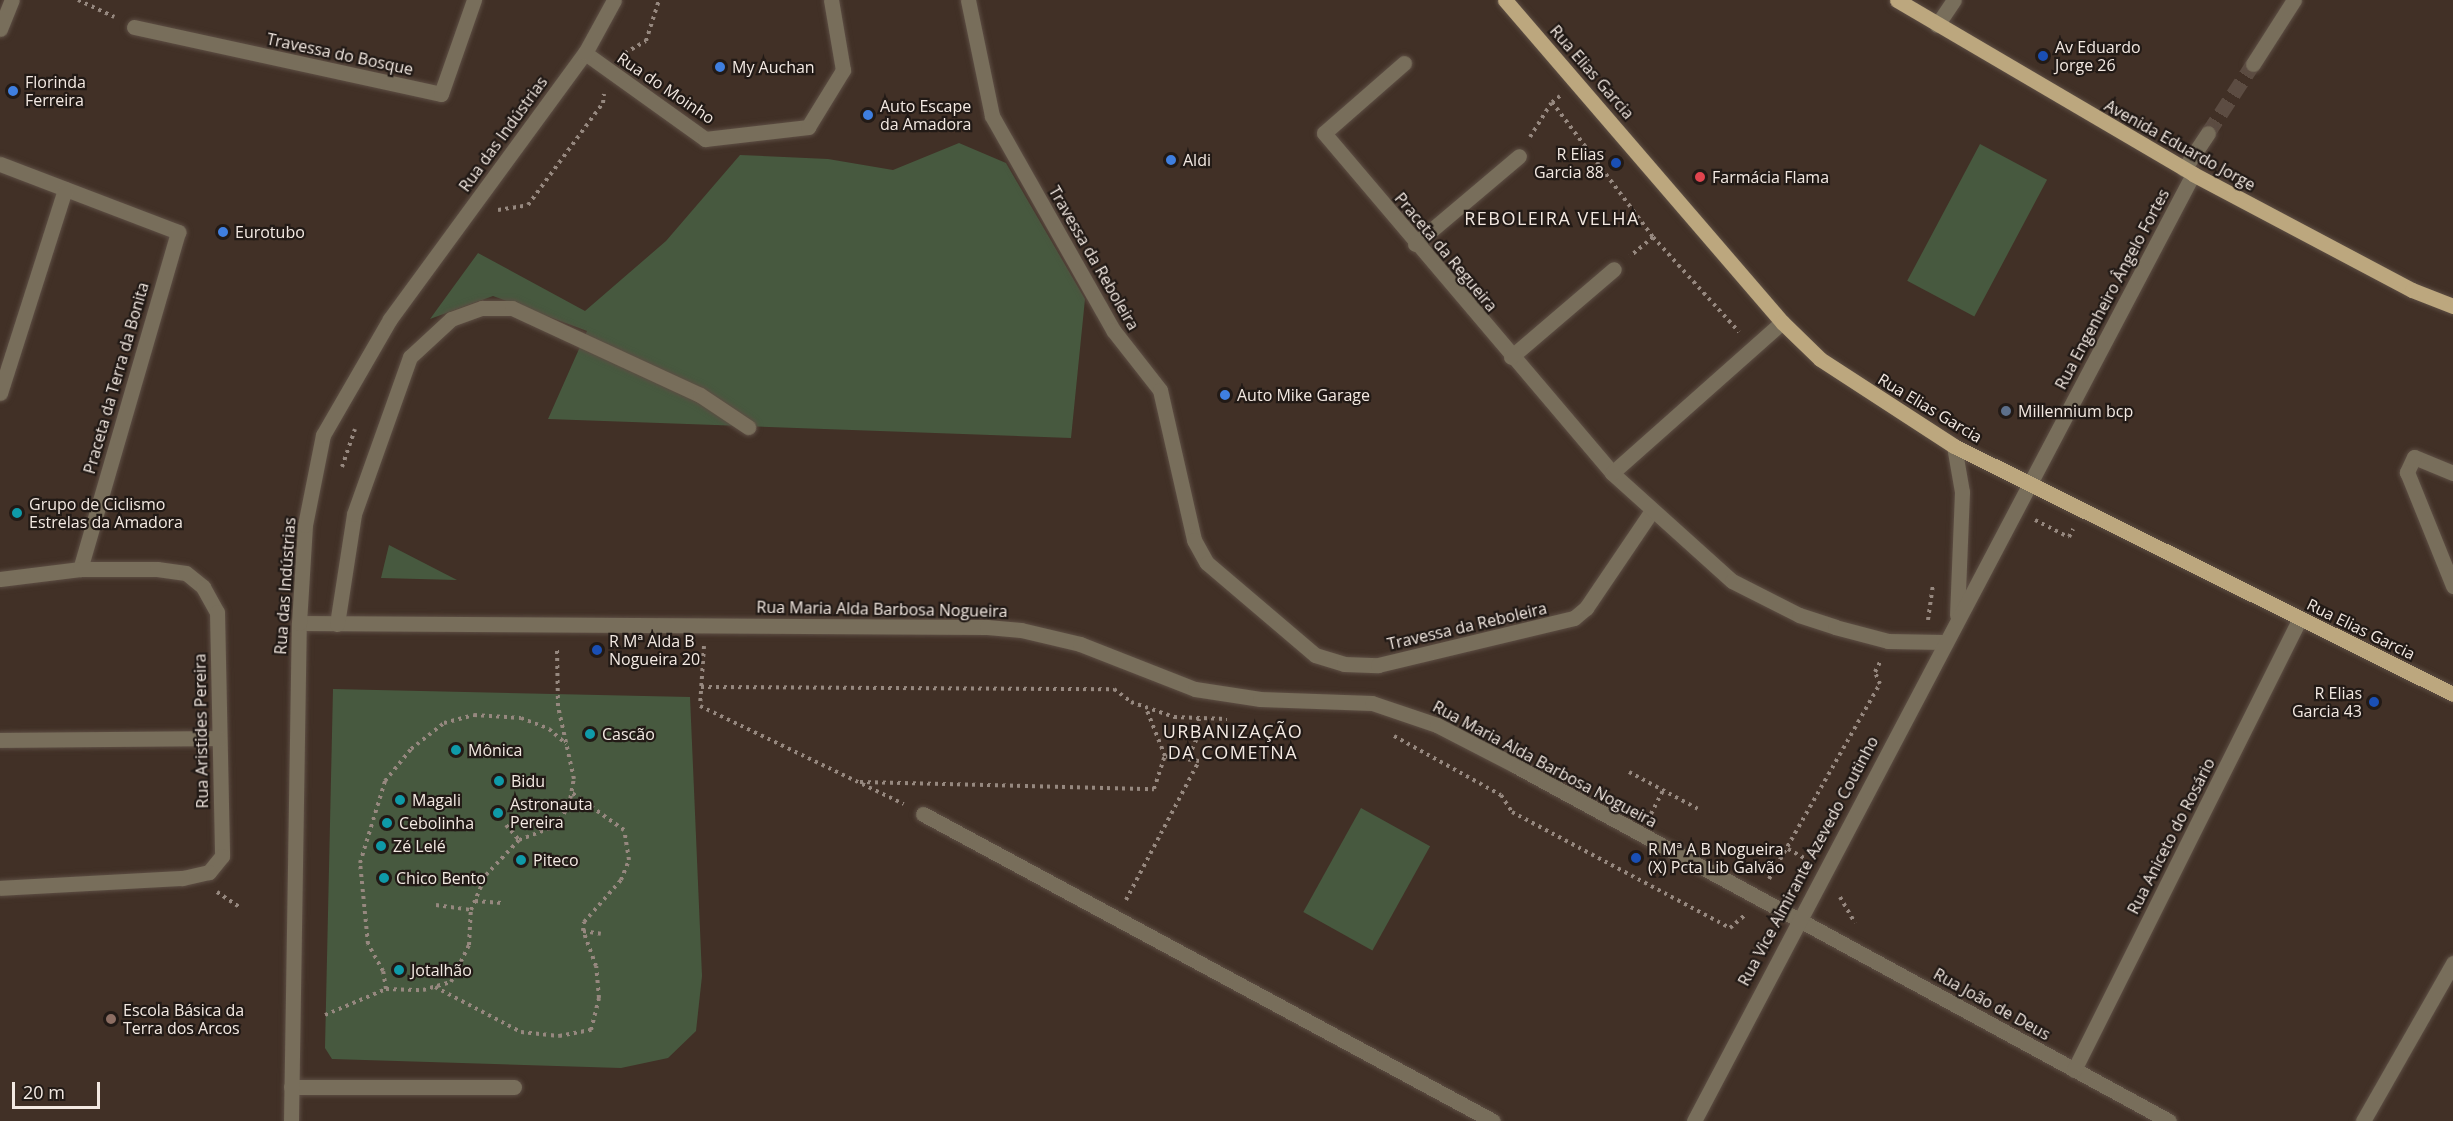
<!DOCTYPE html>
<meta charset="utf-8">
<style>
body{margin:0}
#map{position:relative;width:2453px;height:1121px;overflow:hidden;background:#413026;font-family:"Open Sans",sans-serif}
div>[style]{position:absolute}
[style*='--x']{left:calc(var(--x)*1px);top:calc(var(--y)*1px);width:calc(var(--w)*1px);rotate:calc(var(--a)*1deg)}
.green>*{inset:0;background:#47593f;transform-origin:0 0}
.minor-tunnel>*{height:15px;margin-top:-7.5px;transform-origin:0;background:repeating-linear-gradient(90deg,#5c4c42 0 15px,transparent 0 23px)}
.path>*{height:4px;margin-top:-2px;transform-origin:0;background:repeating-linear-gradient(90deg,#96887f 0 3px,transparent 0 7.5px)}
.roads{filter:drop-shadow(0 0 2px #5d4e44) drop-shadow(0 0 2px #5d4e44)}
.minor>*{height:15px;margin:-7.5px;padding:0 7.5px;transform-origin:7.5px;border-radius:7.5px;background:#786e5b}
.major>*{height:15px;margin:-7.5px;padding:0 7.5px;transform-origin:7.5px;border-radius:7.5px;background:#bca77e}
.dots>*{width:16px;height:16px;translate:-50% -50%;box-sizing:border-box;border:3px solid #221a16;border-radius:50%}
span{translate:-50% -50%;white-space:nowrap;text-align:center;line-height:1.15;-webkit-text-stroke:4.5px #221a16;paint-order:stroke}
.poi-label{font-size:16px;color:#f3e9e2}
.left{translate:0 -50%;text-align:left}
.right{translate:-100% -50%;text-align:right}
.street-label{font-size:16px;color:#f3e9e2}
.neighbourhood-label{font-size:18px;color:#f3e9e2;letter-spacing:1.5px}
.scale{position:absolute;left:12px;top:1082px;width:88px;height:27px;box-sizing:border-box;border:3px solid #f3e9e2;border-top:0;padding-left:8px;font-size:18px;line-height:21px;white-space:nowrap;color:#f3e9e2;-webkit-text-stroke:4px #221a16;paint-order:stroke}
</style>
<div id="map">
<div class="green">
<div style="clip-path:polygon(959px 143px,1006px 163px,1085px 299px,1071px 438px,548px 419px,587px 331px,493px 296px,430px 319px,478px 253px,585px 311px,666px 241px,740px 155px,828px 159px,893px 170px)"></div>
<div style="left:1980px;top:144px;width:76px;height:155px;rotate:28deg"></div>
<div style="clip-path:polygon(389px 545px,457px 580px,381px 578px)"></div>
<div style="clip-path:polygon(333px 689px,690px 697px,702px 976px,696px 1031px,668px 1058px,621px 1068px,332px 1059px,325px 1048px)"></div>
<div style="left:1361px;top:808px;width:79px;height:119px;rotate:29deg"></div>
</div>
<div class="minor-tunnel">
<div style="--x:2208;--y:133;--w:82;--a:-56.9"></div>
</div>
<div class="path">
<div style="--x:78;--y:0;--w:40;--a:25"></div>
<div style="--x:625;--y:53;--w:24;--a:-30"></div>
<div style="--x:646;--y:41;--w:43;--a:-72.4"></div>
<div style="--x:1560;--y:96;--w:10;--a:143"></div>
<div style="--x:1552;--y:102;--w:169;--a:53.2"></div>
<div style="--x:1653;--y:237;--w:30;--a:140"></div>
<div style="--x:1530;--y:137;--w:40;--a:-58"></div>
<div style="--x:498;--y:210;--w:30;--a:-9"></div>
<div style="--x:528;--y:205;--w:127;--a:-53.7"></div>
<div style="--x:603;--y:103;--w:9;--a:-84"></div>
<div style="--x:1653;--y:237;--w:128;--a:47.8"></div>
<div style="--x:342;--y:467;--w:40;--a:-71.1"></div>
<div style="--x:2035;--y:520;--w:38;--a:27"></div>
<div style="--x:2069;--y:537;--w:9;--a:-63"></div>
<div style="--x:1928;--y:620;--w:34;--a:-82"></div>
<div style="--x:704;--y:646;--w:60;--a:93.8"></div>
<div style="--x:700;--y:706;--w:226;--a:25.7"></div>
<div style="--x:701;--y:687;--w:413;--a:0.3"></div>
<div style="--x:1114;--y:689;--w:21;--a:37"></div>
<div style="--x:1131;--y:702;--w:46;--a:19.2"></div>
<div style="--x:1174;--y:717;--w:53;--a:2.2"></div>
<div style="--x:1394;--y:736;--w:122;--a:28.9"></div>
<div style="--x:1501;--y:795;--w:20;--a:57"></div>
<div style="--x:1512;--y:812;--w:247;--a:28"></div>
<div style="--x:1730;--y:928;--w:20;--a:-41"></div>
<div style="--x:1189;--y:756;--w:22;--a:-66"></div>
<div style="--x:1198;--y:736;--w:17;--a:-87"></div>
<div style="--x:1629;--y:772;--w:78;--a:28.2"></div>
<div style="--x:860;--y:782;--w:294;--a:1.4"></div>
<div style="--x:1154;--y:789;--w:35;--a:-72"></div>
<div style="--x:1165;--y:756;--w:52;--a:-111.6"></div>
<div style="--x:1651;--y:814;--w:27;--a:-63"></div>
<div style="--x:506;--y:825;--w:20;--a:49"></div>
<div style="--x:1788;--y:849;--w:21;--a:29"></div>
<div style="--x:1769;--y:879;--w:224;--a:-60.4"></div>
<div style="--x:1880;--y:684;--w:13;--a:-113"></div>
<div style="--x:1875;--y:672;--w:13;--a:-63"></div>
<div style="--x:217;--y:892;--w:29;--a:34"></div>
<div style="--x:1840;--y:897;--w:30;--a:60"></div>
<div style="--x:1126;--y:900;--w:157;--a:-62.3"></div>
<div style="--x:1199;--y:761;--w:34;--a:-172"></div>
<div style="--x:475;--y:901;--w:27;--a:4"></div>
<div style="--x:436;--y:905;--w:35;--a:8"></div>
<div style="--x:583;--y:931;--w:18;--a:9"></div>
<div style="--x:435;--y:987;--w:97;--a:27.6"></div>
<div style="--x:521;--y:1032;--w:38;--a:6"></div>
<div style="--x:559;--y:1036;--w:33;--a:-11"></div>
<div style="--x:591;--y:1030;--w:33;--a:-76"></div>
<div style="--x:599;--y:998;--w:32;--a:-95"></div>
<div style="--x:596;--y:966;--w:37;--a:-110"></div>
<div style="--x:583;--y:931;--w:9;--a:-84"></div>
<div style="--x:584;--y:922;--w:56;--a:-48.6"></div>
<div style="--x:621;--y:880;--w:22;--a:-68"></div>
<div style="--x:629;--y:860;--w:30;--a:-99"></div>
<div style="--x:624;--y:830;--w:64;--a:-144.6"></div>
<div style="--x:386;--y:989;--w:18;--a:-99"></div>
<div style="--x:383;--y:971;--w:31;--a:-119"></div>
<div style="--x:368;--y:944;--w:81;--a:-95.6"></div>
<div style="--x:360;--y:863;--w:86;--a:-73"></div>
<div style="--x:385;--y:781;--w:41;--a:-50.9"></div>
<div style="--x:411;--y:749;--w:42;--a:-38.2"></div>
<div style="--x:444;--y:723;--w:31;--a:-15"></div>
<div style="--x:474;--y:715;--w:47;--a:3.7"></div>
<div style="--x:521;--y:718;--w:30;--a:21"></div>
<div style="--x:549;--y:729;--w:23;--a:41"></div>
<div style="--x:325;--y:1015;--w:66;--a:-23.1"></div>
<div style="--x:386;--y:989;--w:37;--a:2"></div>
<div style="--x:423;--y:990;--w:29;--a:-16"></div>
<div style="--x:451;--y:982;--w:41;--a:-64.1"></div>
<div style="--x:469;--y:945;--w:35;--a:-87"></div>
<div style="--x:471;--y:910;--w:38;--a:-67"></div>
<div style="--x:486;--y:875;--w:48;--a:-46.7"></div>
<div style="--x:519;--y:840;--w:39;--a:-21"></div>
<div style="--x:555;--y:826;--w:24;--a:-55"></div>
<div style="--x:569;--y:806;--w:27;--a:-80"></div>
<div style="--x:574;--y:779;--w:75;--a:-102.4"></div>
<div style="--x:558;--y:706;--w:59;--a:-91"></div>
</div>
<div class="roads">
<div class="minor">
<div style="--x:968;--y:0;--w:118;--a:78.3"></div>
<div style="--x:992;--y:116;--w:246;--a:60.5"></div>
<div style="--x:1113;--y:330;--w:76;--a:51.9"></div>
<div style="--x:1160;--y:390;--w:154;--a:77.2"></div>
<div style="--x:1194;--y:540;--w:26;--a:61"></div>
<div style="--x:1207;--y:563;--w:142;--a:40.4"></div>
<div style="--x:1315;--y:655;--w:30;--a:17"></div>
<div style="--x:1344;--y:664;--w:34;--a:2"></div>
<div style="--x:1378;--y:665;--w:202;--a:-13.5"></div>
<div style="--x:1574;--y:618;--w:16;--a:-40"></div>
<div style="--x:1586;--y:608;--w:116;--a:-55.9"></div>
<div style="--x:1937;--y:25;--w:30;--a:-56"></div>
<div style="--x:134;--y:27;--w:314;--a:12.3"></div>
<div style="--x:441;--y:94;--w:100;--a:-70.7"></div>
<div style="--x:0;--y:29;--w:31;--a:-68"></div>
<div style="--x:585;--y:53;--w:148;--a:35.6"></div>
<div style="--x:705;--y:139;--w:104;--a:-6.6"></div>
<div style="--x:808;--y:127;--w:67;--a:-58.4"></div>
<div style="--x:843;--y:70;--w:71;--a:-99.7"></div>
<div style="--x:1404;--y:63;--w:106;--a:138.8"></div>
<div style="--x:1324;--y:133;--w:446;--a:49.7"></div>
<div style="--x:1612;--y:473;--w:161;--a:42"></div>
<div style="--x:1732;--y:581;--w:75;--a:26.9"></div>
<div style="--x:1799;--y:615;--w:38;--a:18"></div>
<div style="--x:1835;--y:627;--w:55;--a:14.8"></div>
<div style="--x:1888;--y:641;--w:56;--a:1"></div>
<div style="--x:2253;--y:64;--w:76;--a:-57.4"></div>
<div style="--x:0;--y:164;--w:191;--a:20.9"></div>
<div style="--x:178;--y:232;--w:351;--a:106.2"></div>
<div style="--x:2184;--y:169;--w:43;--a:-56.3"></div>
<div style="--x:1415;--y:244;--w:136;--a:-40.2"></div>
<div style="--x:1511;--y:357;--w:135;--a:-40.5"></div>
<div style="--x:0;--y:393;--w:214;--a:-72.3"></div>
<div style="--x:1954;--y:446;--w:47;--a:80.1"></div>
<div style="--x:1962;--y:492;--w:123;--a:92.3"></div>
<div style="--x:1612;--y:473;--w:227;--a:-41.6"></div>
<div style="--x:2453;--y:473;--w:42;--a:-157.7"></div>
<div style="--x:2414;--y:457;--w:17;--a:115"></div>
<div style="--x:2407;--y:472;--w:123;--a:68"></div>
<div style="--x:0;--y:579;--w:81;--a:-7.1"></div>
<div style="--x:80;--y:569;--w:77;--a:0"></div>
<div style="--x:157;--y:569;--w:29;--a:8"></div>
<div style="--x:186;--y:573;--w:22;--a:39"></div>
<div style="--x:203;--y:587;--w:29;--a:61"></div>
<div style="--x:217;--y:612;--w:244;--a:88.8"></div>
<div style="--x:222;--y:856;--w:21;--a:129"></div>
<div style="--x:209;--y:872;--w:28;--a:167"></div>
<div style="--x:182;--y:878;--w:182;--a:176.9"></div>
<div style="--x:299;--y:623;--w:688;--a:0.33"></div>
<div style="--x:987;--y:627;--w:34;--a:5"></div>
<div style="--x:1021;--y:630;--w:61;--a:13.3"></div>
<div style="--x:1080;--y:644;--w:123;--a:21.4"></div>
<div style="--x:1195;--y:689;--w:66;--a:8.7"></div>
<div style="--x:1260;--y:699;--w:112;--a:2"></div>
<div style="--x:1372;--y:703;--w:69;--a:18.7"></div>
<div style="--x:1437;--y:725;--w:89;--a:27.4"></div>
<div style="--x:1516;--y:766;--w:743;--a:28.53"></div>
<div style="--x:337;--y:624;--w:111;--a:-81.2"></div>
<div style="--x:354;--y:514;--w:167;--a:-70.4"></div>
<div style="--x:410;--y:357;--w:56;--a:-42.8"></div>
<div style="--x:451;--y:319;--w:33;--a:-20"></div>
<div style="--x:482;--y:308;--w:30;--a:0"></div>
<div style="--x:512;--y:308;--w:207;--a:24.8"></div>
<div style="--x:700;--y:395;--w:58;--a:33.7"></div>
<div style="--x:0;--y:740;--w:219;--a:-0.5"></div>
<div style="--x:923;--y:814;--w:647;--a:28.31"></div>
<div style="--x:2074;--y:1070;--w:505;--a:-63.43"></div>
<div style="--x:291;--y:1087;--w:223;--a:0"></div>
<div style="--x:291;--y:1121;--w:498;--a:-89.1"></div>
<div style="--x:299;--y:623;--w:98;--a:-86.5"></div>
<div style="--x:305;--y:525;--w:92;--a:-78.7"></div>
<div style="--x:323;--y:435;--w:134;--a:-60"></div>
<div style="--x:390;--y:319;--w:330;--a:-53.8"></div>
<div style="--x:585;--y:53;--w:60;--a:-61.3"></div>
<div style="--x:1694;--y:1121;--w:1070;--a:-62.21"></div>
<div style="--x:2363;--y:1121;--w:182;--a:-60.3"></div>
</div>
<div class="major">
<div style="--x:1505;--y:0;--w:425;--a:49.3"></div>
<div style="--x:1782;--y:322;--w:53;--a:44.2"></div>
<div style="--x:1820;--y:359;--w:160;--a:33"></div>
<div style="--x:1954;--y:446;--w:557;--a:26.43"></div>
<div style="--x:1897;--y:0;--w:343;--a:30.4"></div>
<div style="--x:2193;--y:174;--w:248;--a:27.9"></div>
<div style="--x:2412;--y:290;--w:44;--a:21.3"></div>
</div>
</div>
<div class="dots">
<div style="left:2043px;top:56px;background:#1a4fb4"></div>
<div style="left:720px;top:67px;background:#3f7fe0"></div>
<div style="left:13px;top:91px;background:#3f7fe0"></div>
<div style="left:868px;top:115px;background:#3f7fe0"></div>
<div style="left:1171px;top:160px;background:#3f7fe0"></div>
<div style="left:1616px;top:163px;background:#1a4fb4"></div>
<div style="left:1700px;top:177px;background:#e0444e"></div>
<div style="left:223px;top:232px;background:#3f7fe0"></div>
<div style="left:1225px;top:395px;background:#3f7fe0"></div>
<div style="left:2006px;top:411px;background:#5c6f8a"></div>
<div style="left:17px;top:513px;background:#0f9aa8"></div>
<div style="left:597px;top:650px;background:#1a4fb4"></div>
<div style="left:2374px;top:702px;background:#1a4fb4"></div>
<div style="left:590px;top:734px;background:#0f9aa8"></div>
<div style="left:456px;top:750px;background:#0f9aa8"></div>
<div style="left:499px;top:781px;background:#0f9aa8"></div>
<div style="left:400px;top:800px;background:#0f9aa8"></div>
<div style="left:498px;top:813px;background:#0f9aa8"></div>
<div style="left:387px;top:823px;background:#0f9aa8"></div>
<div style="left:381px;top:846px;background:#0f9aa8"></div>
<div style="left:1636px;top:858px;background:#1a4fb4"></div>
<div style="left:521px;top:860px;background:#0f9aa8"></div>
<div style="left:384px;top:878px;background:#0f9aa8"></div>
<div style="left:399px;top:970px;background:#0f9aa8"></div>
<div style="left:111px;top:1019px;background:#8d6e63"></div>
</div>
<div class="poi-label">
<span class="left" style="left:2055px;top:56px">Av Eduardo<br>Jorge 26</span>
<span class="left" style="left:732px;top:67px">My Auchan</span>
<span class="left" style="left:25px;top:91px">Florinda<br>Ferreira</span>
<span class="left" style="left:880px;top:115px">Auto Escape<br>da Amadora</span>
<span class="right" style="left:1604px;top:163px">R Elias<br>Garcia 88</span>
<span class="left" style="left:1183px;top:160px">Aldi</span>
<span class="left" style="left:1712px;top:177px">Farmácia Flama</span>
<span class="left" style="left:235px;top:232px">Eurotubo</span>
<span class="left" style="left:1237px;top:395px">Auto Mike Garage</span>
<span class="left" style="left:2018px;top:411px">Millennium bcp</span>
<span class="left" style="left:29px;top:513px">Grupo de Ciclismo<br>Estrelas da Amadora</span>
<span class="left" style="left:609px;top:650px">R Mª Alda B<br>Nogueira 20</span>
<span class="right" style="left:2362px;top:702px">R Elias<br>Garcia 43</span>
<span class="left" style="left:602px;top:734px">Cascão</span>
<span class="left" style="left:468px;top:750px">Mônica</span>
<span class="left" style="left:511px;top:781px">Bidu</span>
<span class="left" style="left:412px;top:800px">Magali</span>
<span class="left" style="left:510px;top:813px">Astronauta<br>Pereira</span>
<span class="left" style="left:399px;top:823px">Cebolinha</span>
<span class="left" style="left:393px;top:846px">Zé Lelé</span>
<span class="left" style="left:1648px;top:858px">R Mª A B Nogueira<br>(X) Pcta Lib Galvão</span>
<span class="left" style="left:533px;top:860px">Piteco</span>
<span class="left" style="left:396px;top:878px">Chico Bento</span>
<span class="left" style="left:411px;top:970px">Jotalhão</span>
<span class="left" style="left:123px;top:1019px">Escola Básica da<br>Terra dos Arcos</span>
</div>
<div class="street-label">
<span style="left:340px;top:54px;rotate:12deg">Travessa do Bosque</span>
<span style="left:1592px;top:72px;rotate:49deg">Rua Elias Garcia</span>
<span style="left:666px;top:88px;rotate:34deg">Rua do Moinho</span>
<span style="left:503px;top:134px;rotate:-54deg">Rua das Indústrias</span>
<span style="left:2180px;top:145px;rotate:29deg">Avenida Eduardo Jorge</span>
<span style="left:1446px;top:252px;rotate:50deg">Praceta da Regueira</span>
<span style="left:1094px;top:258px;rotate:60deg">Travessa da Reboleira</span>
<span style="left:2112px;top:289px;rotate:-62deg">Rua Engenheiro Ângelo Fortes</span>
<span style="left:116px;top:378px;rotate:-74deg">Praceta da Terra da Bonita</span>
<span style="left:1930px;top:408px;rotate:31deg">Rua Elias Garcia</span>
<span style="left:285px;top:586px;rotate:-86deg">Rua das Indústrias</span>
<span style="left:882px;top:609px;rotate:1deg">Rua Maria Alda Barbosa Nogueira</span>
<span style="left:1467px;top:626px;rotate:-13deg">Travessa da Reboleira</span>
<span style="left:2361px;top:629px;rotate:26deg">Rua Elias Garcia</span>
<span style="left:201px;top:731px;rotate:-91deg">Rua Aristides Pereira</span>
<span style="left:1545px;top:764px;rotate:28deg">Rua Maria Alda Barbosa Nogueira</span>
<span style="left:2171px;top:836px;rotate:-63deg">Rua Aniceto do Rosário</span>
<span style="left:1808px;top:861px;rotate:-62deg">Rua Vice Almirante Azevedo Coutinho</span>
<span style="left:1992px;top:1004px;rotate:29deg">Rua João de Deus</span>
</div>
<div class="neighbourhood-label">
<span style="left:1552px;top:218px">REBOLEIRA VELHA</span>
<span style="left:1233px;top:742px">URBANIZAÇÃO<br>DA COMETNA</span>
</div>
<div class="scale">20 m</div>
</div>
